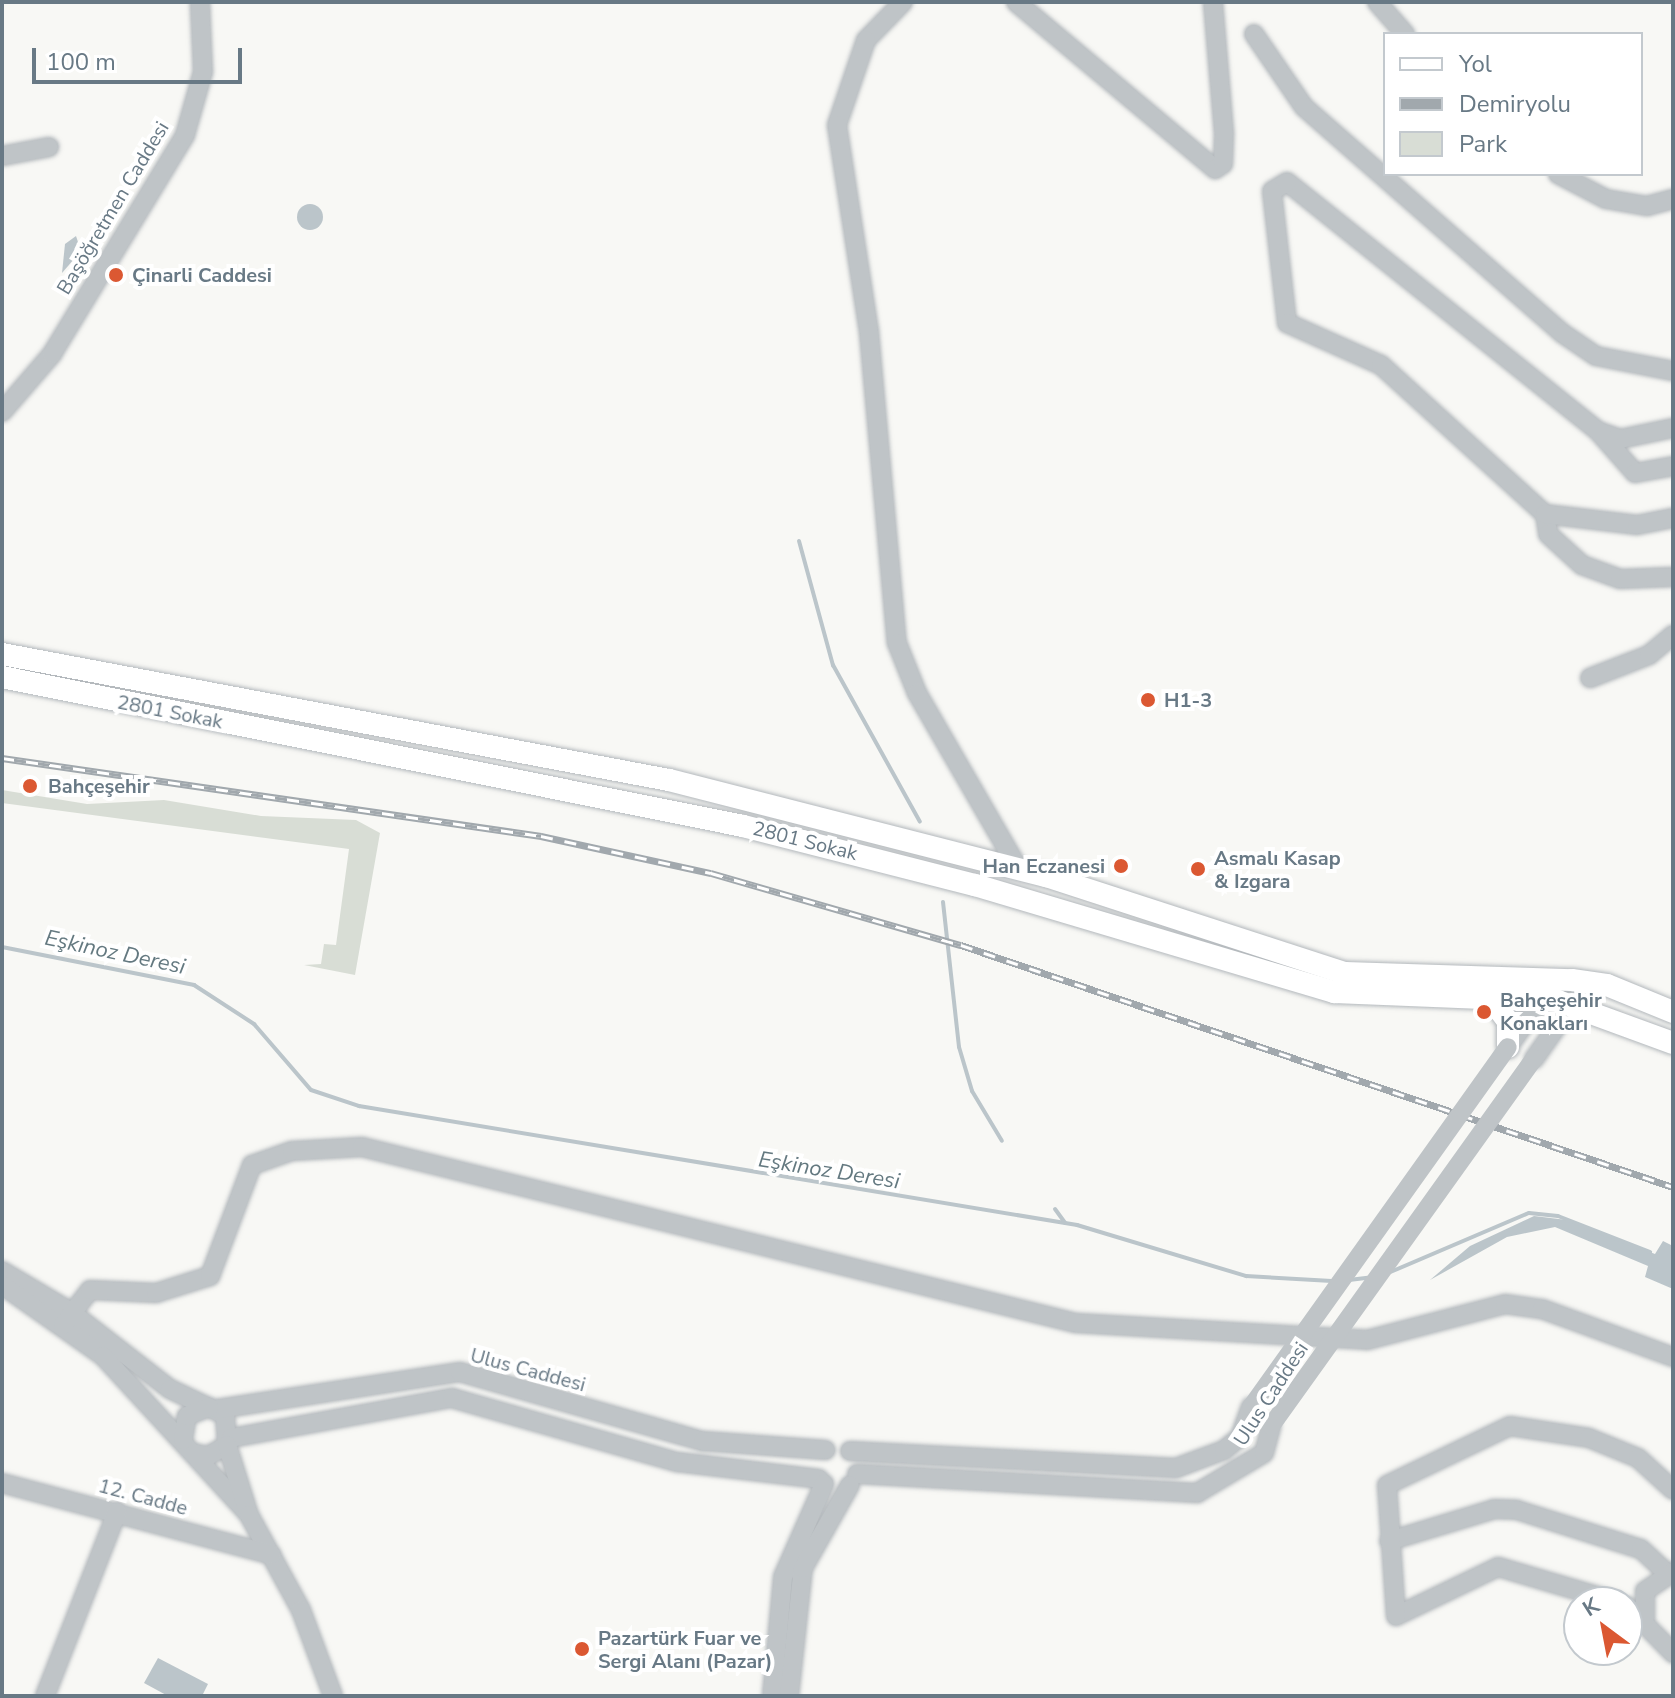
<!DOCTYPE html>
<meta charset="utf-8">
<style>
body{margin:0}
#map{position:relative;width:1675px;height:1698px;overflow:hidden;background:#f8f8f5;font-family:"Nunito Sans",sans-serif}
div>[style]{position:absolute}
[style*='--x']{left:calc(var(--x)*1px);top:calc(var(--y)*1px);width:calc(var(--w)*1px);rotate:calc(var(--a)*1deg)}
.green>*{inset:0;background:#d8ddd5}
.water>*{inset:0;background:#bbc5ca}
.round{border-radius:50%}
.stream>*{height:4px;margin:-2px;padding:0 2px;transform-origin:2px;border-radius:2px;background:#bbc5ca}
.roads{filter:drop-shadow(0 0 2px #b3b8bc) drop-shadow(0 0 2px #b3b8bc)}
.minor>*{height:18px;margin:-9px;padding:0 9px;transform-origin:9px;border-radius:9px;background:#bfc4c7}
.major>*{height:22px;margin:-11px;padding:0 11px;transform-origin:11px;border-radius:11px;background:#fff}
.rail>*{height:7px;margin-top:-3.5px;transform-origin:0;background:repeating-linear-gradient(90deg,#fff 0 12px,#a1a8ad 0 24px);box-sizing:border-box;border-block:2px solid #a1a8ad}
.minor-bridge>*{height:18px;margin:-9px;padding:0 9px;transform-origin:9px;border-radius:9px;background:#bfc4c7}
.dots>*{width:22px;height:22px;translate:-50% -50%;box-sizing:border-box;border:4px solid #fff;border-radius:50%}
span{translate:-50% -50%;white-space:nowrap;text-align:center;line-height:1.15;-webkit-text-stroke:8px #fff;paint-order:stroke}
.street-label{font-size:20px;color:#687985}
.poi-label{font-size:20px;color:#687985;font-weight:700}
.left{translate:0 -50%;text-align:left}
.right{translate:-100% -50%;text-align:right}
.water-label{font-size:22px;color:#647980;font-style:italic}
.frame{position:absolute;inset:0;border:4px solid #687985;pointer-events:none}
.legend{position:absolute;left:1383px;top:32px;width:260px;height:144px;box-sizing:border-box;background:#fff;border:2px solid #c3c9ce;margin:0;padding:10px 14px;list-style:none;font-size:24px;color:#687985}
.legend li{display:flex;align-items:center;gap:16px;height:40px}
.legend b{width:40px;border:2px solid #c3c9ce}
.north{position:absolute;left:1563px;top:1586px;width:80px;height:80px;box-sizing:border-box;background:#fff;border:2px solid #c3c9ce;border-radius:50%;rotate:328deg;font-size:22px;font-weight:700;line-height:32px;text-align:center;color:#687985}
.north::after{content:'';display:block;margin:auto;width:28px;height:36px;background:#db5832;clip-path:polygon(50% 0,100% 100%,50% 72%,0 100%)}
.scale{position:absolute;left:32px;top:48px;width:210px;height:36px;box-sizing:border-box;border:4px solid #687985;border-top:0;padding-left:10px;font-size:24px;line-height:28px;white-space:nowrap;color:#687985;-webkit-text-stroke:6px #fff;paint-order:stroke}
</style>
<div id="map">
<div class="green">
<div style="clip-path:polygon(2px 790px,87px 804px,164px 800px,261px 816px,356px 820px,380px 833px,355px 975px,304px 965px,321px 964px,324px 944px,336px 945px,349px 849px,2px 803px)"></div>
</div>
<div class="water">
<div class="round" style="left:297px;top:204px;width:26px;height:26px"></div>
<div style="clip-path:polygon(76px 236px,81px 251px,62px 273px,65px 244px)"></div>
<div style="clip-path:polygon(1534px 1216px,1567px 1220px,1655px 1254px,1663px 1241px,1673px 1246px,1673px 1289px,1645px 1277px,1648px 1266px,1555px 1227px,1507px 1237px,1430px 1280px,1470px 1246px)"></div>
<div style="clip-path:polygon(158px 1658px,208px 1684px,202px 1696px,168px 1696px,144px 1683px)"></div>
</div>
<div class="stream">
<div style="--x:799;--y:541;--w:129;--a:74.7"></div>
<div style="--x:833;--y:665;--w:179;--a:61"></div>
<div style="--x:943;--y:902;--w:146;--a:83.7"></div>
<div style="--x:959;--y:1047;--w:46;--a:73.5"></div>
<div style="--x:972;--y:1091;--w:58;--a:59"></div>
<div style="--x:2;--y:947;--w:196;--a:11.2"></div>
<div style="--x:194;--y:985;--w:72;--a:33"></div>
<div style="--x:254;--y:1024;--w:87;--a:49.2"></div>
<div style="--x:311;--y:1090;--w:51;--a:18.4"></div>
<div style="--x:359;--y:1106;--w:728;--a:9.41"></div>
<div style="--x:1077;--y:1225;--w:177;--a:16.8"></div>
<div style="--x:1246;--y:1276;--w:86;--a:3.3"></div>
<div style="--x:1055;--y:1209;--w:17;--a:54"></div>
<div style="--x:1388;--y:1273;--w:153;--a:-23.1"></div>
<div style="--x:1529;--y:1213;--w:29;--a:6"></div>
<div style="--x:1558;--y:1216;--w:99;--a:21.4"></div>
<div style="--x:1349;--y:1280;--w:23;--a:-7"></div>
</div>
<div class="roads">
<div class="minor">
<div style="--x:903;--y:2;--w:53;--a:134.2"></div>
<div style="--x:866;--y:40;--w:90;--a:108.8"></div>
<div style="--x:837;--y:125;--w:209;--a:81.2"></div>
<div style="--x:869;--y:332;--w:312;--a:84.9"></div>
<div style="--x:897;--y:643;--w:54;--a:68.2"></div>
<div style="--x:917;--y:693;--w:202;--a:60"></div>
<div style="--x:1016;--y:2;--w:260;--a:40"></div>
<div style="--x:1215;--y:169;--w:9;--a:-32"></div>
<div style="--x:1223;--y:164;--w:31;--a:-88"></div>
<div style="--x:1224;--y:133;--w:131;--a:-94.8"></div>
<div style="--x:1377;--y:2;--w:43;--a:48.8"></div>
<div style="--x:1254;--y:34;--w:88;--a:55.6"></div>
<div style="--x:1304;--y:107;--w:343;--a:41.2"></div>
<div style="--x:1562;--y:333;--w:41;--a:34.1"></div>
<div style="--x:1596;--y:356;--w:78;--a:11"></div>
<div style="--x:2;--y:156;--w:48;--a:-10.8"></div>
<div style="--x:1558;--y:174;--w:54;--a:27.5"></div>
<div style="--x:1606;--y:199;--w:42;--a:9.7"></div>
<div style="--x:1647;--y:206;--w:27;--a:-15"></div>
<div style="--x:2;--y:412;--w:77;--a:-49.2"></div>
<div style="--x:52;--y:354;--w:256;--a:-58.7"></div>
<div style="--x:185;--y:135;--w:66;--a:-74.1"></div>
<div style="--x:203;--y:72;--w:70;--a:-92.5"></div>
<div style="--x:1673;--y:428;--w:54;--a:168.3"></div>
<div style="--x:1620;--y:439;--w:23;--a:-160"></div>
<div style="--x:1598;--y:431;--w:398;--a:-141.3"></div>
<div style="--x:1287;--y:182;--w:17;--a:149"></div>
<div style="--x:1272;--y:191;--w:133;--a:83.5"></div>
<div style="--x:1287;--y:323;--w:103;--a:24.1"></div>
<div style="--x:1381;--y:365;--w:222;--a:42.3"></div>
<div style="--x:1545;--y:514;--w:20;--a:81"></div>
<div style="--x:1548;--y:534;--w:46;--a:42.4"></div>
<div style="--x:1582;--y:565;--w:40;--a:20.2"></div>
<div style="--x:1620;--y:579;--w:53;--a:-2.2"></div>
<div style="--x:1598;--y:431;--w:56;--a:48.6"></div>
<div style="--x:1635;--y:473;--w:39;--a:-10"></div>
<div style="--x:1545;--y:514;--w:93;--a:6.8"></div>
<div style="--x:1637;--y:525;--w:37;--a:-11"></div>
<div style="--x:1590;--y:678;--w:63;--a:-21.3"></div>
<div style="--x:1649;--y:655;--w:31;--a:-40"></div>
<div style="--x:1508;--y:1047;--w:58;--a:-54.1"></div>
<div style="--x:1534;--y:1059;--w:66;--a:-54.9"></div>
<div style="--x:2;--y:1271;--w:80;--a:30.7"></div>
<div style="--x:71;--y:1312;--w:125;--a:37.9"></div>
<div style="--x:170;--y:1389;--w:61;--a:25.3"></div>
<div style="--x:225;--y:1415;--w:30;--a:86"></div>
<div style="--x:227;--y:1445;--w:22;--a:150"></div>
<div style="--x:208;--y:1456;--w:15;--a:-169"></div>
<div style="--x:2;--y:1285;--w:123;--a:35.1"></div>
<div style="--x:103;--y:1356;--w:216;--a:47.4"></div>
<div style="--x:63;--y:1325;--w:44;--a:-52.4"></div>
<div style="--x:90;--y:1290;--w:66;--a:2.6"></div>
<div style="--x:156;--y:1293;--w:57;--a:-17.5"></div>
<div style="--x:210;--y:1276;--w:119;--a:-69.3"></div>
<div style="--x:252;--y:1165;--w:42;--a:-19.3"></div>
<div style="--x:292;--y:1151;--w:70;--a:-3.3"></div>
<div style="--x:362;--y:1147;--w:735;--a:13.85"></div>
<div style="--x:1076;--y:1323;--w:291;--a:3.3"></div>
<div style="--x:1367;--y:1340;--w:143;--a:-14.6"></div>
<div style="--x:1505;--y:1304;--w:37;--a:8"></div>
<div style="--x:1542;--y:1309;--w:140;--a:20.1"></div>
<div style="--x:218;--y:1409;--w:245;--a:-8.7"></div>
<div style="--x:460;--y:1372;--w:253;--a:15.9"></div>
<div style="--x:703;--y:1441;--w:123;--a:4.2"></div>
<div style="--x:231;--y:1438;--w:225;--a:-10.3"></div>
<div style="--x:452;--y:1398;--w:234;--a:15.9"></div>
<div style="--x:677;--y:1462;--w:143;--a:6.8"></div>
<div style="--x:183;--y:1440;--w:24;--a:-81"></div>
<div style="--x:187;--y:1416;--w:24;--a:-22"></div>
<div style="--x:227;--y:1445;--w:73;--a:72.6"></div>
<div style="--x:249;--y:1515;--w:108;--a:61.3"></div>
<div style="--x:301;--y:1610;--w:92;--a:69.6"></div>
<div style="--x:850;--y:1451;--w:326;--a:3"></div>
<div style="--x:1176;--y:1468;--w:51;--a:-20.6"></div>
<div style="--x:1224;--y:1450;--w:21;--a:-39"></div>
<div style="--x:1240;--y:1437;--w:32;--a:-70"></div>
<div style="--x:857;--y:1474;--w:341;--a:3.2"></div>
<div style="--x:1197;--y:1493;--w:78;--a:-30.8"></div>
<div style="--x:1264;--y:1453;--w:28;--a:-75"></div>
<div style="--x:2;--y:1483;--w:279;--a:14.9"></div>
<div style="--x:1389;--y:1541;--w:110;--a:-16.9"></div>
<div style="--x:1494;--y:1509;--w:23;--a:2"></div>
<div style="--x:1517;--y:1510;--w:130;--a:17.5"></div>
<div style="--x:1641;--y:1549;--w:38;--a:43"></div>
<div style="--x:1617;--y:1602;--w:124;--a:-163.6"></div>
<div style="--x:1498;--y:1567;--w:113;--a:154.3"></div>
<div style="--x:1396;--y:1616;--w:131;--a:-93.9"></div>
<div style="--x:1387;--y:1485;--w:136;--a:-25.6"></div>
<div style="--x:1510;--y:1426;--w:80;--a:8.6"></div>
<div style="--x:1589;--y:1438;--w:53;--a:22.2"></div>
<div style="--x:1638;--y:1458;--w:47;--a:42.4"></div>
<div style="--x:1627;--y:1606;--w:66;--a:45.6"></div>
<div style="--x:1645;--y:1618;--w:27;--a:-90"></div>
<div style="--x:1645;--y:1591;--w:34;--a:-34"></div>
<div style="--x:45;--y:1696;--w:198;--a:-68.6"></div>
<div style="--x:772;--y:1696;--w:120;--a:-84.7"></div>
<div style="--x:783;--y:1577;--w:102;--a:-66.2"></div>
<div style="--x:789;--y:1696;--w:129;--a:-83.8"></div>
<div style="--x:803;--y:1568;--w:95;--a:-60.5"></div>
</div>
<div class="major">
<div style="--x:2;--y:654;--w:679;--a:10.7"></div>
<div style="--x:669;--y:780;--w:389;--a:14.3"></div>
<div style="--x:1046;--y:876;--w:314;--a:18"></div>
<div style="--x:1345;--y:973;--w:227;--a:1.8"></div>
<div style="--x:1572;--y:980;--w:35;--a:8"></div>
<div style="--x:1607;--y:985;--w:71;--a:22.2"></div>
<div style="--x:2;--y:677;--w:756;--a:11.37"></div>
<div style="--x:743;--y:826;--w:239;--a:14.3"></div>
<div style="--x:975;--y:885;--w:375;--a:16.6"></div>
<div style="--x:1334;--y:992;--w:224;--a:2.3"></div>
<div style="--x:1558;--y:1001;--w:122;--a:20.1"></div>
<div style="--x:1489;--y:996;--w:31;--a:53"></div>
<div style="--x:1508;--y:1021;--w:26;--a:90"></div>
</div>
</div>
<div class="rail">
<div style="--x:2;--y:758;--w:545;--a:8.23"></div>
<div style="--x:541;--y:836;--w:174;--a:12.3"></div>
<div style="--x:711;--y:873;--w:260;--a:16.1"></div>
<div style="--x:961;--y:945;--w:752;--a:18.77"></div>
</div>
<div class="minor-bridge">
<div style="--x:1251;--y:1407;--w:442;--a:-54.5"></div>
<div style="--x:1271;--y:1426;--w:452;--a:-54.4"></div>
</div>
<div class="dots">
<div style="left:116px;top:275px;background:#db5832"></div>
<div style="left:1148px;top:700px;background:#db5832"></div>
<div style="left:30px;top:786px;background:#db5832"></div>
<div style="left:1121px;top:866px;background:#db5832"></div>
<div style="left:1198px;top:869px;background:#db5832"></div>
<div style="left:1484px;top:1012px;background:#db5832"></div>
<div style="left:582px;top:1649px;background:#db5832"></div>
</div>
<div class="street-label">
<span style="left:113px;top:208px;rotate:-59deg">Başöğretmen Caddesi</span>
<span style="left:170px;top:712px;rotate:11deg">2801 Sokak</span>
<span style="left:805px;top:841px;rotate:14deg">2801 Sokak</span>
<span style="left:528px;top:1370px;rotate:15deg">Ulus Caddesi</span>
<span style="left:1271px;top:1394px;rotate:-57deg">Ulus Caddesi</span>
<span style="left:143px;top:1497px;rotate:15deg">12. Cadde</span>
</div>
<div class="poi-label">
<span class="left" style="left:132px;top:275px">Çinarli Caddesi</span>
<span class="left" style="left:1164px;top:700px">H1-3</span>
<span class="left" style="left:48px;top:786px">Bahçeşehir</span>
<span class="left" style="left:1214px;top:870px">Asmalı Kasap<br>&amp; Izgara</span>
<span class="right" style="left:1105px;top:866px">Han Eczanesi</span>
<span class="left" style="left:1500px;top:1012px">Bahçeşehir<br>Konakları</span>
<span class="left" style="left:598px;top:1650px">Pazartürk Fuar ve<br>Sergi Alanı (Pazar)</span>
</div>
<div class="water-label">
<span style="left:115px;top:953px;rotate:12deg">Eşkinoz Deresi</span>
<span style="left:829px;top:1171px;rotate:9deg">Eşkinoz Deresi</span>
</div>
<div class="frame"></div>
<ul class="legend">
<li><b style="height:10px;background:#fff"></b>Yol</li>
<li><b style="height:10px;background:#a1a8ad"></b>Demiryolu</li>
<li><b style="height:22px;background:#d8ddd5"></b>Park</li>
</ul>
<div class="north">K</div>
<div class="scale">100 m</div>
</div>
